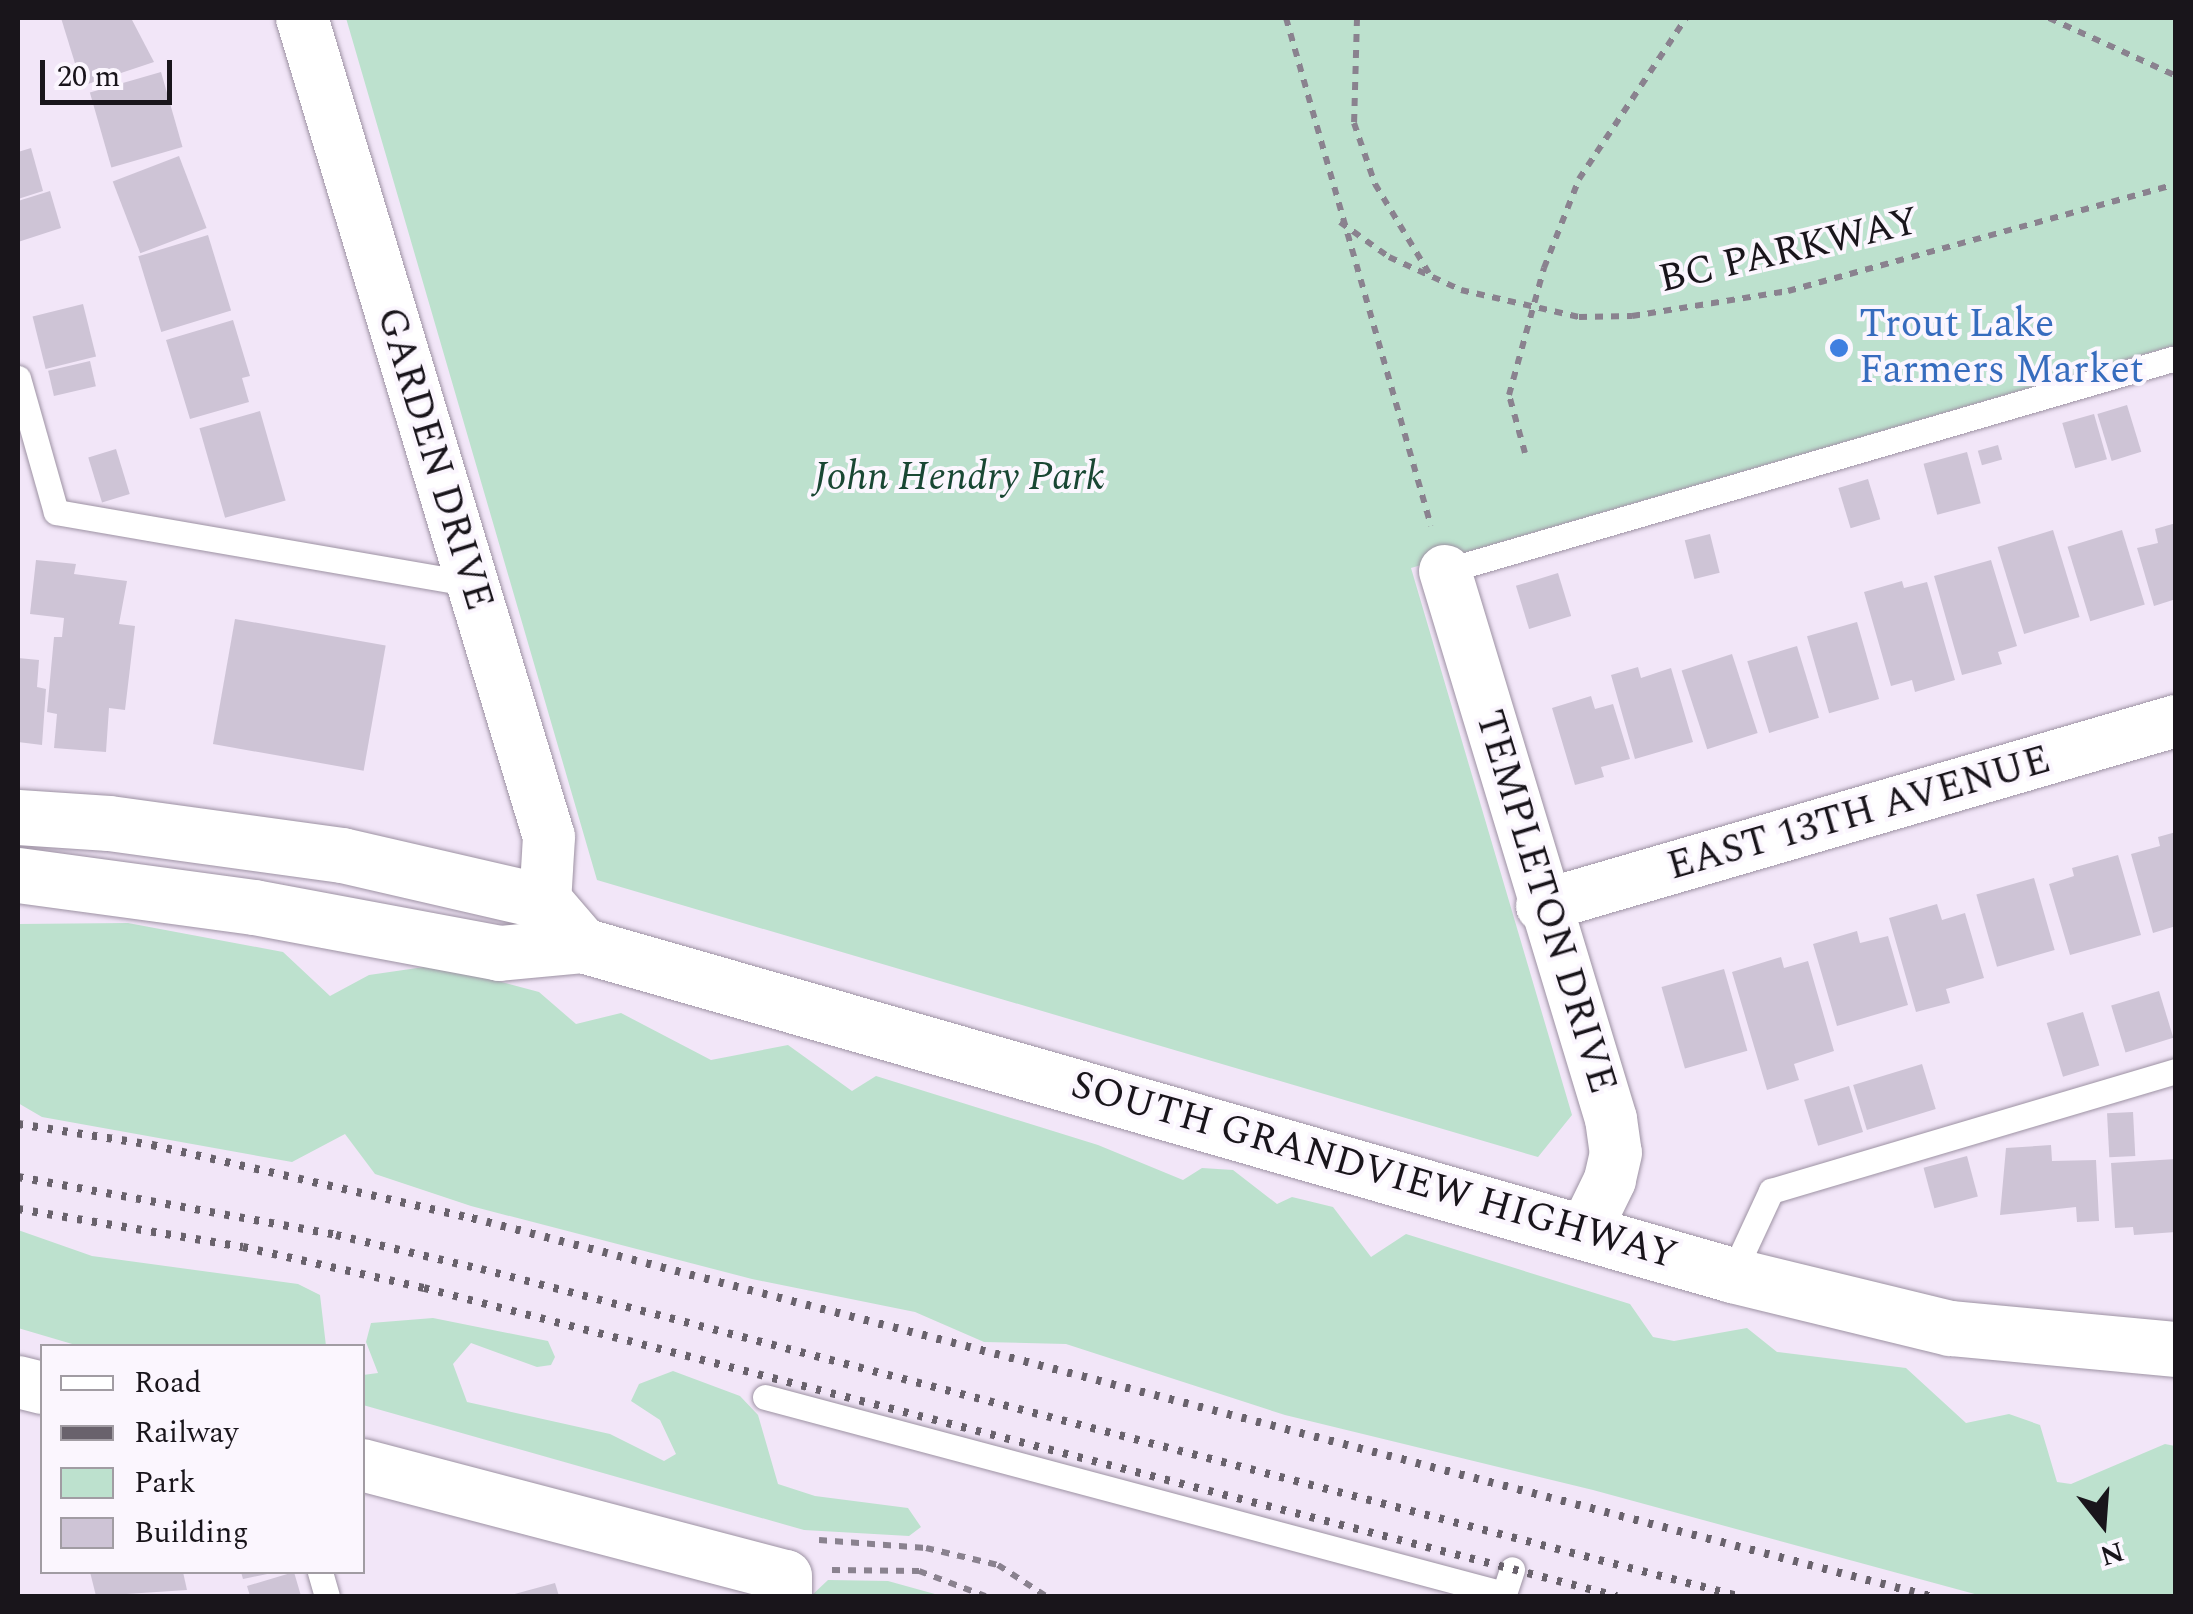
<!DOCTYPE html>
<style>
body{margin:0}
#map{position:relative;width:2193px;height:1614px;overflow:hidden;background:#f2e6f8;font-family:Spectral,serif}
div>[style]{position:absolute}
[style*='--x']{left:calc(var(--x)*1px);top:calc(var(--y)*1px);width:calc(var(--w)*1px);rotate:calc(var(--a)*1deg)}
.green>*{inset:0;background:#bde1ce}
.building>*{inset:0;background:#cec4d6;transform-origin:0 0}
.path>*{height:6px;margin-top:-3px;transform-origin:0;background:repeating-linear-gradient(90deg,#8a828f 0 8px,transparent 0 16px)}
.roads{filter:drop-shadow(0 0 2px #9d92a3) drop-shadow(0 0 2px #9d92a3)}
.service>*{height:25px;margin:-12.5px;padding:0 12.5px;transform-origin:12.5px;border-radius:12.5px;background:#fff}
.minor>*{height:52px;margin:-26px;padding:0 26px;transform-origin:26px;border-radius:26px;background:#fff}
.tertiary>*{height:55px;margin:-27.5px;padding:0 27.5px;transform-origin:27.5px;border-radius:27.5px;background:#fff}
.rail>*{height:8px;margin-top:-4px;transform-origin:0;background:repeating-linear-gradient(90deg,#69626c 0 5px,transparent 0 15px)}
.dots>*{width:28px;height:28px;translate:-50% -50%;box-sizing:border-box;border:5px solid #fbf6fe;border-radius:50%}
span{translate:-50% -50%;white-space:nowrap;text-align:center;line-height:1.15;-webkit-text-stroke:8px #fbf6fe;paint-order:stroke}
.street-label{font-size:40px;color:#19151b}
.shop-label{font-size:40px;color:#366cbe}
.left{translate:0 -50%;text-align:left}
.park-label{font-size:40px;color:#194733;font-style:italic}
.frame{position:absolute;inset:0;border:20px solid #19151b;pointer-events:none}
.legend{position:absolute;left:40px;top:1344px;width:325px;height:230px;box-sizing:border-box;background:#fbf6fe;border:2px solid #a19ca3;margin:0;padding:12px 18px;list-style:none;font-size:30px;color:#19151b}
.legend li{display:flex;align-items:center;gap:20px;height:50px}
.legend b{width:50px;border:2px solid #a19ca3}
.north{position:absolute;left:2053px;top:1474px;width:100px;height:100px;-webkit-text-stroke:8px #fbf6fe;paint-order:stroke;rotate:163deg;font-size:28px;font-weight:700;line-height:40px;text-align:center;color:#19151b}
.north::after{content:'';display:block;margin:auto;width:35px;height:45px;background:#19151b;clip-path:polygon(50% 0,100% 100%,50% 72%,0 100%)}
.scale{position:absolute;left:40px;top:60px;width:132px;height:45px;box-sizing:border-box;border:5px solid #19151b;border-top:0;padding-left:12px;font-size:30px;line-height:35px;white-space:nowrap;color:#19151b;-webkit-text-stroke:8px #fbf6fe;paint-order:stroke}
</style>
<div id="map">
<div class="green">
<div style="clip-path:polygon(346px 18px,2175px 18px,2175px 345px,1411px 568px,1572px 1115px,1538px 1157px,597px 880px)"></div>
<div style="clip-path:polygon(128px 923px,283px 952px,330px 996px,369px 975px,438px 965px,539px 992px,576px 1024px,621px 1013px,711px 1060px,788px 1045px,852px 1091px,876px 1076px,1098px 1145px,1183px 1180px,1202px 1168px,1233px 1170px,1277px 1204px,1292px 1197px,1333px 1207px,1371px 1257px,1406px 1234px,1630px 1304px,1653px 1337px,1674px 1341px,1747px 1328px,1777px 1352px,1906px 1368px,1966px 1423px,2009px 1414px,2040px 1425px,2057px 1482px,2071px 1484px,2165px 1444px,2175px 1446px,2175px 1596px,1982px 1596px,1593px 1490px,1285px 1415px,1066px 1344px,984px 1342px,915px 1312px,752px 1279px,471px 1206px,375px 1174px,345px 1134px,292px 1162px,42px 1117px,18px 1103px,18px 924px)"></div>
<div style="clip-path:polygon(18px 1230px,92px 1256px,298px 1284px,320px 1295px,326px 1346px,79px 1346px,18px 1328px)"></div>
<div style="clip-path:polygon(433px 1318px,548px 1341px,555px 1357px,551px 1365px,537px 1367px,471px 1343px,453px 1364px,467px 1402px,610px 1434px,664px 1461px,676px 1454px,660px 1420px,631px 1401px,639px 1384px,673px 1371px,740px 1396px,758px 1415px,778px 1484px,815px 1496px,908px 1508px,921px 1527px,909px 1536px,804px 1530px,363px 1405px,363px 1375px,378px 1373px,366px 1342px,371px 1323px)"></div>
<div style="clip-path:polygon(828px 1580px,888px 1581px,942px 1596px,811px 1596px)"></div>
</div>
<div class="building">
<div style="clip-path:polygon(61px 18px,131px 18px,154px 62px,82px 86px)"></div>
<div style="left:161px;top:72px;width:78px;height:74px;rotate:74deg"></div>
<div style="clip-path:polygon(31px 148px,43px 191px,18px 199px,18px 152px)"></div>
<div style="left:179px;top:156px;width:77px;height:71px;rotate:69deg"></div>
<div style="clip-path:polygon(50px 191px,61px 228px,18px 242px,18px 201px)"></div>
<div style="left:208px;top:235px;width:79px;height:73px;rotate:73deg"></div>
<div style="left:83px;top:304px;width:54px;height:52px;rotate:76deg"></div>
<div style="clip-path:polygon(233px 320px,250px 376px,242px 378px,249px 402px,190px 419px,166px 340px)"></div>
<div style="left:90px;top:361px;width:26px;height:43px;rotate:77deg"></div>
<div style="left:2127px;top:405px;width:49px;height:31px;rotate:73deg"></div>
<div style="left:260px;top:411px;width:93px;height:63px;rotate:74deg"></div>
<div style="left:2094px;top:414px;width:47px;height:33px;rotate:74deg"></div>
<div style="left:1998px;top:445px;width:15px;height:21px;rotate:74deg"></div>
<div style="left:116px;top:449px;width:47px;height:29px;rotate:73deg"></div>
<div style="left:1967px;top:452px;width:53px;height:45px;rotate:75deg"></div>
<div style="left:1868px;top:479px;width:42px;height:31px;rotate:73deg"></div>
<div style="clip-path:polygon(2176px 523px,2176px 599px,2154px 606px,2137px 548px,2158px 543px,2155px 529px)"></div>
<div style="left:2053px;top:530px;width:91px;height:58px;rotate:73deg"></div>
<div style="left:2122px;top:530px;width:78px;height:57px;rotate:73deg"></div>
<div style="left:1710px;top:534px;width:40px;height:26px;rotate:76deg"></div>
<div style="clip-path:polygon(36px 560px,76px 564px,74px 574px,127px 581px,119px 624px,135px 626px,125px 710px,109px 708px,106px 752px,54px 748px,57px 714px,47px 712px,54px 637px,62px 637px,64px 618px,30px 614px)"></div>
<div style="clip-path:polygon(1991px 560px,2017px 646px,1998px 652px,2002px 664px,1962px 675px,1934px 576px)"></div>
<div style="left:1558px;top:573px;width:45px;height:44px;rotate:73deg"></div>
<div style="clip-path:polygon(1902px 581px,1904px 588px,1927px 582px,1955px 680px,1915px 692px,1912px 680px,1891px 686px,1864px 592px)"></div>
<div style="left:235px;top:619px;width:153px;height:127px;rotate:10deg"></div>
<div style="left:1857px;top:622px;width:80px;height:52px;rotate:74deg"></div>
<div style="left:1797px;top:646px;width:75px;height:52px;rotate:73deg"></div>
<div style="left:1732px;top:654px;width:83px;height:53px;rotate:72deg"></div>
<div style="clip-path:polygon(18px 658px,39px 660px,37px 687px,46px 689px,42px 745px,18px 742px)"></div>
<div style="clip-path:polygon(1638px 667px,1641px 678px,1671px 668px,1693px 742px,1635px 759px,1611px 675px)"></div>
<div style="clip-path:polygon(1591px 696px,1595px 709px,1613px 704px,1630px 759px,1601px 767px,1604px 777px,1575px 785px,1552px 708px)"></div>
<div style="clip-path:polygon(2176px 832px,2176px 926px,2153px 933px,2131px 854px,2160px 846px,2158px 837px)"></div>
<div style="clip-path:polygon(2118px 855px,2141px 935px,2070px 955px,2049px 884px,2074px 876px,2072px 868px)"></div>
<div style="left:2034px;top:878px;width:75px;height:60px;rotate:74deg"></div>
<div style="clip-path:polygon(1937px 904px,1942px 920px,1965px 913px,1984px 978px,1946px 989px,1950px 1003px,1916px 1012px,1889px 918px)"></div>
<div style="clip-path:polygon(1857px 931px,1860px 943px,1888px 936px,1908px 1005px,1837px 1026px,1813px 944px)"></div>
<div style="clip-path:polygon(1781px 957px,1784px 968px,1808px 961px,1834px 1051px,1794px 1064px,1799px 1080px,1767px 1090px,1732px 972px)"></div>
<div style="left:1724px;top:969px;width:85px;height:65px;rotate:74deg"></div>
<div style="left:2159px;top:991px;width:49px;height:50px;rotate:73deg"></div>
<div style="left:2083px;top:1012px;width:56px;height:38px;rotate:73deg"></div>
<div style="left:1922px;top:1064px;width:47px;height:72px;rotate:73deg"></div>
<div style="left:1849px;top:1086px;width:48px;height:47px;rotate:73deg"></div>
<div style="left:2133px;top:1112px;width:44px;height:26px;rotate:87deg"></div>
<div style="clip-path:polygon(2051px 1145px,2052px 1161px,2096px 1160px,2099px 1221px,2077px 1222px,2076px 1207px,2000px 1215px,2006px 1148px)"></div>
<div style="left:1967px;top:1156px;width:42px;height:45px;rotate:75deg"></div>
<div style="clip-path:polygon(2176px 1159px,2176px 1232px,2134px 1235px,2133px 1227px,2115px 1228px,2111px 1163px)"></div>
<div style="clip-path:polygon(90px 1572px,183px 1572px,187px 1590px,96px 1596px)"></div>
<div style="clip-path:polygon(241px 1572px,272px 1572px,272px 1573px,243px 1579px)"></div>
<div style="clip-path:polygon(294px 1572px,301px 1596px,250px 1596px,247px 1586px)"></div>
<div style="clip-path:polygon(555px 1583px,559px 1596px,511px 1596px,511px 1595px)"></div>
</div>
<div class="path">
<div style="--x:1286;--y:18;--w:528;--a:74.07"></div>
<div style="--x:1357;--y:18;--w:105;--a:91.6"></div>
<div style="--x:1354;--y:123;--w:65;--a:71"></div>
<div style="--x:1375;--y:184;--w:104;--a:58.8"></div>
<div style="--x:2049;--y:18;--w:140;--a:24.5"></div>
<div style="--x:1340;--y:222;--w:60;--a:35.5"></div>
<div style="--x:1389;--y:257;--w:79;--a:24.6"></div>
<div style="--x:1461;--y:290;--w:121;--a:12.9"></div>
<div style="--x:1579;--y:317;--w:53;--a:-1.1"></div>
<div style="--x:1632;--y:316;--w:158;--a:-9.1"></div>
<div style="--x:1788;--y:291;--w:402;--a:-15.4"></div>
<div style="--x:1525;--y:453;--w:60;--a:-105.4"></div>
<div style="--x:1509;--y:395;--w:132;--a:-74.6"></div>
<div style="--x:1544;--y:268;--w:96;--a:-68.5"></div>
<div style="--x:1579;--y:179;--w:193;--a:-56.4"></div>
<div style="--x:819;--y:1540;--w:107;--a:4.3"></div>
<div style="--x:926;--y:1548;--w:74;--a:13.3"></div>
<div style="--x:998;--y:1565;--w:57;--a:32.9"></div>
<div style="--x:832;--y:1570;--w:87;--a:0.7"></div>
<div style="--x:919;--y:1571;--w:71;--a:20.7"></div>
</div>
<div class="roads">
<div class="service">
<div style="--x:18;--y:378;--w:139;--a:74.2"></div>
<div style="--x:56;--y:512;--w:422;--a:9.8"></div>
<div style="--x:1445;--y:571;--w:761;--a:-16.25"></div>
<div style="--x:1732;--y:1275;--w:93;--a:-65.1"></div>
<div style="--x:1771;--y:1191;--w:422;--a:-16.5"></div>
<div style="--x:765;--y:1397;--w:765;--a:14.93"></div>
<div style="--x:1504;--y:1594;--w:26;--a:-72"></div>
<div style="--x:320;--y:1572;--w:25;--a:74"></div>
</div>
<div class="minor">
<div style="--x:302;--y:18;--w:855;--a:73.22"></div>
<div style="--x:549;--y:837;--w:65;--a:93.5"></div>
<div style="--x:1445;--y:571;--w:573;--a:73.15"></div>
<div style="--x:1611;--y:1119;--w:34;--a:82"></div>
<div style="--x:1616;--y:1153;--w:28;--a:103"></div>
<div style="--x:1610;--y:1180;--w:57;--a:116.1"></div>
<div style="--x:1542;--y:906;--w:660;--a:-16.27"></div>
<div style="--x:18;--y:1382;--w:25;--a:14"></div>
<div style="--x:362;--y:1465;--w:438;--a:14.7"></div>
<div style="--x:786;--y:1576;--w:20;--a:90"></div>
</div>
<div class="tertiary">
<div style="--x:18;--y:817;--w:91;--a:3.8"></div>
<div style="--x:109;--y:823;--w:235;--a:7.8"></div>
<div style="--x:342;--y:855;--w:208;--a:13"></div>
<div style="--x:545;--y:902;--w:57;--a:49.3"></div>
<div style="--x:18;--y:875;--w:238;--a:7.7"></div>
<div style="--x:254;--y:907;--w:249;--a:10.6"></div>
<div style="--x:499;--y:953;--w:83;--a:-5.5"></div>
<div style="--x:582;--y:945;--w:1196;--a:16.01"></div>
<div style="--x:1732;--y:1275;--w:224;--a:13.7"></div>
<div style="--x:1950;--y:1328;--w:227;--a:5.3"></div>
</div>
</div>
<div class="rail">
<div style="--x:18;--y:1124;--w:136;--a:8.9"></div>
<div style="--x:152;--y:1145;--w:328;--a:12.9"></div>
<div style="--x:472;--y:1218;--w:1505;--a:14.54"></div>
<div style="--x:18;--y:1177;--w:323;--a:10.3"></div>
<div style="--x:336;--y:1235;--w:149;--a:13.2"></div>
<div style="--x:481;--y:1269;--w:1299;--a:14.58"></div>
<div style="--x:18;--y:1209;--w:228;--a:9.6"></div>
<div style="--x:243;--y:1247;--w:186;--a:12.8"></div>
<div style="--x:424;--y:1288;--w:1232;--a:14.48"></div>
</div>
<div class="dots">
<div style="left:1839px;top:348px;background:#3f7fe0"></div>
</div>
<div class="street-label">
<span style="left:1789px;top:251px;rotate:-13deg">BC PARKWAY</span>
<span style="left:434px;top:459px;rotate:73deg">GARDEN DRIVE</span>
<span style="left:1859px;top:814px;rotate:-16deg">EAST 13TH AVENUE</span>
<span style="left:1545px;top:902px;rotate:73deg">TEMPLETON DRIVE</span>
<span style="left:1374px;top:1171px;rotate:16deg">SOUTH GRANDVIEW HIGHWAY</span>
</div>
<div class="shop-label">
<span class="left" style="left:1859px;top:348px">Trout Lake<br>Farmers Market</span>
</div>
<div class="park-label">
<span style="left:959px;top:478px">John Hendry Park</span>
</div>
<div class="frame"></div>
<ul class="legend">
<li><b style="height:12px;background:#fff"></b>Road</li>
<li><b style="height:12px;background:#69626c"></b>Railway</li>
<li><b style="height:28px;background:#bde1ce"></b>Park</li>
<li><b style="height:28px;background:#cec4d6"></b>Building</li>
</ul>
<div class="north">N</div>
<div class="scale">20 m</div>
</div>
